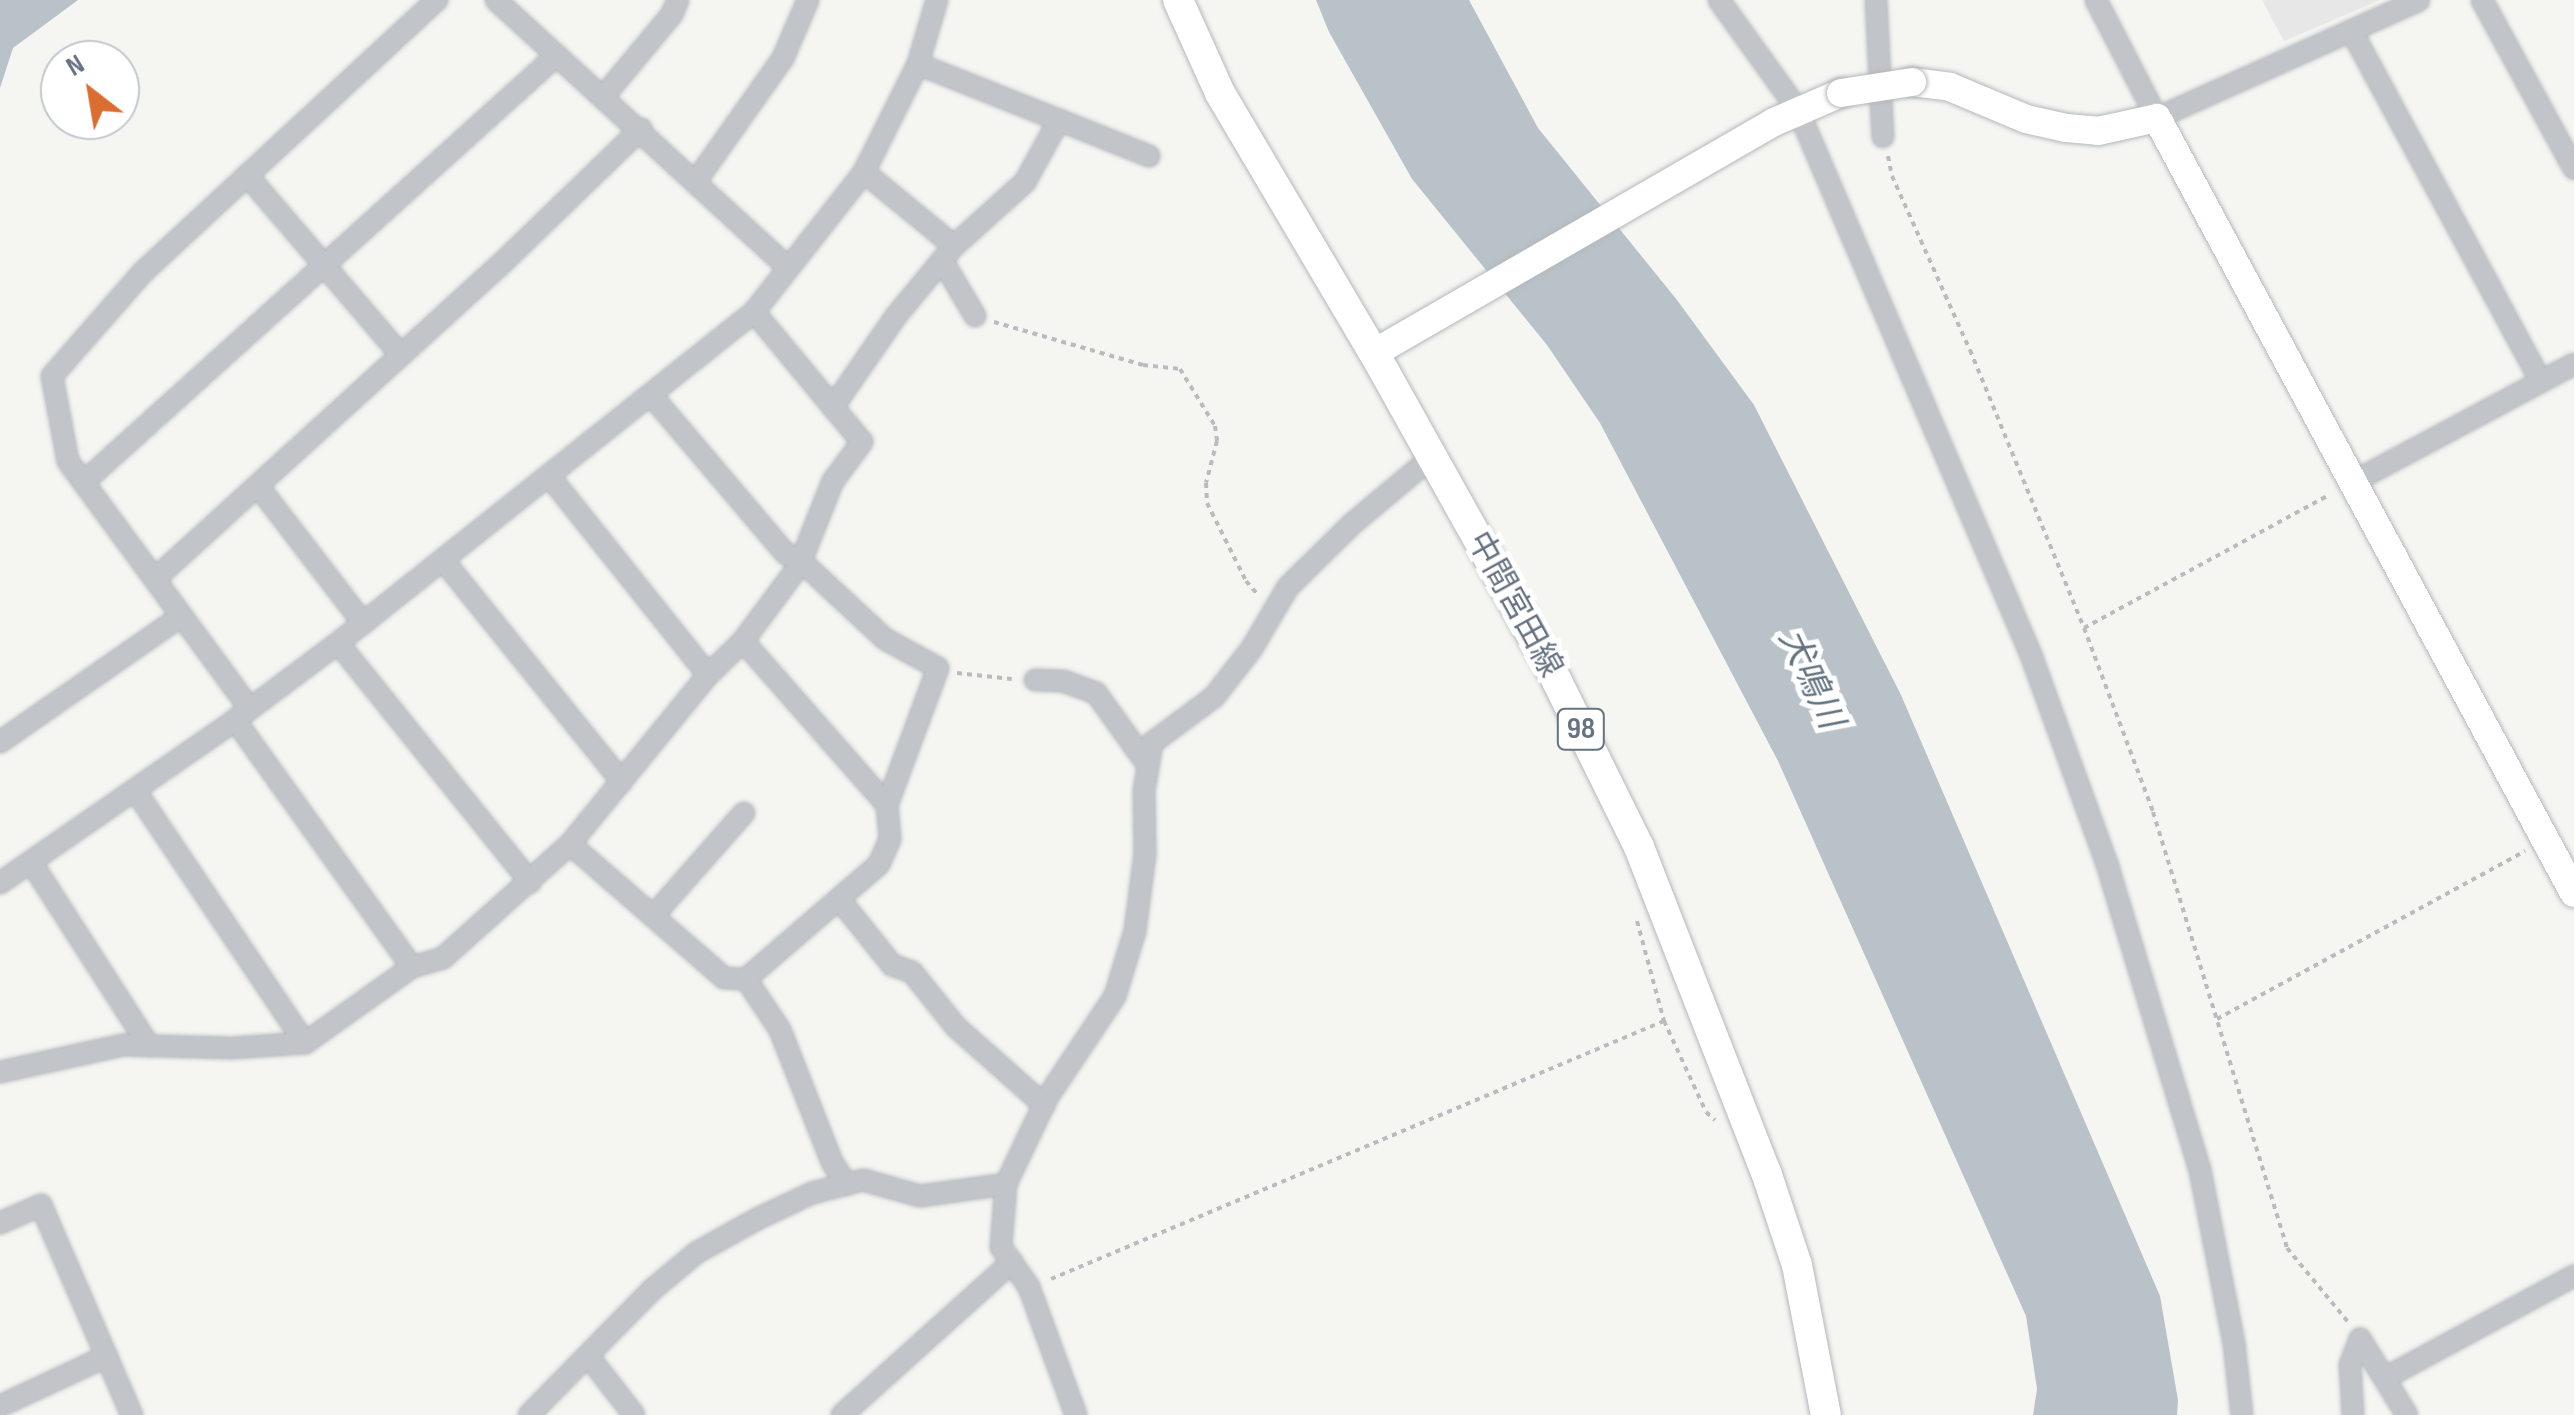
<!DOCTYPE html>
<meta charset="utf-8">
<style>
body{margin:0}
#map{position:relative;width:2574px;height:1415px;overflow:hidden;background:#f5f6f2;font-family:"Sofia Sans Condensed","Noto Sans JP",sans-serif}
div>[style]{position:absolute}
[style*='--x']{left:calc(var(--x)*1px);top:calc(var(--y)*1px);width:calc(var(--w)*1px);rotate:calc(var(--a)*1deg)}
.built>*{inset:0;background:#e6e7e6}
.water>*{inset:0;background:#b9c2c8}
.path>*{height:4px;margin-top:-2px;transform-origin:0;background:repeating-linear-gradient(90deg,#b9bbbe 0 5px,transparent 0 10px)}
.roads{filter:drop-shadow(0 0 2px #b4b7bc) drop-shadow(0 0 2px #b4b7bc)}
.street>*{height:20px;margin:-10px;padding:0 10px;transform-origin:10px;border-radius:10px;background:#c1c4c8}
.secondary>*{height:28px;margin:-14px;padding:0 14px;transform-origin:14px;border-radius:14px;background:#fff}
.primary>*{height:30px;margin:-15px;padding:0 15px;transform-origin:15px;border-radius:15px;background:#fff}
.bridges{filter:drop-shadow(0 0 2px #b4b7bc) drop-shadow(0 0 2px #b4b7bc)}
.secondary-bridge>*{height:28px;margin:-14px;padding:0 14px;transform-origin:14px;border-radius:14px;background:#fff}
span{translate:-50% -50%;white-space:nowrap;text-align:center;line-height:1.15;-webkit-text-stroke:10px #fff;paint-order:stroke}
.shield-label span{padding:2px 8px;background:#fff;border:2px solid;border-radius:8px;-webkit-text-stroke-width:0}
.shield-label{font-size:30px;color:#667282;font-weight:700}
.street-label{font-size:32px;color:#667282}
.water-label{font-size:35px;color:#62737f;font-style:italic}
.north{position:absolute;left:40px;top:40px;width:100px;height:100px;box-sizing:border-box;background:#fff;border:2px solid #c2c7cd;border-radius:50%;rotate:329deg;font-size:28px;font-weight:700;line-height:40px;text-align:center;color:#667282}
.north::after{content:'';display:block;margin:auto;width:35px;height:45px;background:#da6d2f;clip-path:polygon(50% 0,100% 100%,50% 72%,0 100%)}
</style>
<div id="map">
<div class="built">
<div style="clip-path:polygon(2262px 0,2380px 0,2284px 41px)"></div>
</div>
<div class="water">
<div style="clip-path:polygon(0 0,78px 0,13px 48px,0 88px)"></div>
<div style="clip-path:polygon(1316px 0,1469px 0,1538px 128px,1677px 300px,1754px 405px,1901px 695px,2160px 1296px,2178px 1400px,2177px 1415px,2033px 1415px,2037px 1389px,2026px 1316px,1778px 761px,1600px 423px,1547px 345px,1412px 179px,1329px 32px)"></div>
</div>
<div class="path">
<div style="--x:1888;--y:156;--w:20;--a:79"></div>
<div style="--x:1892;--y:176;--w:191;--a:65.9"></div>
<div style="--x:1970;--y:350;--w:300;--a:67.7"></div>
<div style="--x:2084;--y:628;--w:197;--a:69.4"></div>
<div style="--x:2153;--y:812;--w:456;--a:72.9"></div>
<div style="--x:2287;--y:1248;--w:96;--a:50.5"></div>
<div style="--x:994;--y:322;--w:155;--a:16.1"></div>
<div style="--x:1143;--y:365;--w:37;--a:6"></div>
<div style="--x:1180;--y:369;--w:67;--a:58.4"></div>
<div style="--x:1215;--y:426;--w:15;--a:82"></div>
<div style="--x:1217;--y:441;--w:43;--a:104.7"></div>
<div style="--x:1206;--y:483;--w:20;--a:87"></div>
<div style="--x:1207;--y:503;--w:87;--a:63.4"></div>
<div style="--x:1246;--y:581;--w:20;--a:49"></div>
<div style="--x:2084;--y:628;--w:279;--a:-28.5"></div>
<div style="--x:957;--y:673;--w:55;--a:6.2"></div>
<div style="--x:1637;--y:921;--w:104;--a:74.9"></div>
<div style="--x:1664;--y:1021;--w:100;--a:65.2"></div>
<div style="--x:1706;--y:1112;--w:12;--a:42"></div>
<div style="--x:2217;--y:1019;--w:351;--a:-28.6"></div>
<div style="--x:1051;--y:1279;--w:665;--a:-22.83"></div>
</div>
<div class="roads">
<div class="street">
<div style="--x:496;--y:0;--w:395;--a:42.5"></div>
<div style="--x:1719;--y:0;--w:135;--a:54.3"></div>
<div style="--x:1798;--y:110;--w:593;--a:66.85"></div>
<div style="--x:2031;--y:655;--w:222;--a:70"></div>
<div style="--x:2107;--y:864;--w:320;--a:73.1"></div>
<div style="--x:2200;--y:1170;--w:176;--a:78.9"></div>
<div style="--x:2234;--y:1343;--w:72;--a:83.7"></div>
<div style="--x:1876;--y:0;--w:137;--a:87.1"></div>
<div style="--x:2096;--y:0;--w:133;--a:62.7"></div>
<div style="--x:2157;--y:118;--w:287;--a:-24.2"></div>
<div style="--x:2482;--y:0;--w:192;--a:61.4"></div>
<div style="--x:2352;--y:32;--w:397;--a:61.6"></div>
<div style="--x:918;--y:64;--w:152;--a:21.7"></div>
<div style="--x:1059;--y:120;--w:71;--a:118.7"></div>
<div style="--x:1025;--y:182;--w:96;--a:138"></div>
<div style="--x:604;--y:96;--w:107;--a:-50.3"></div>
<div style="--x:672;--y:14;--w:15;--a:-67"></div>
<div style="--x:1059;--y:120;--w:97;--a:21.8"></div>
<div style="--x:247;--y:175;--w:237;--a:49.5"></div>
<div style="--x:696;--y:181;--w:151;--a:-54.7"></div>
<div style="--x:783;--y:58;--w:63;--a:-66.7"></div>
<div style="--x:942;--y:260;--w:65;--a:59.5"></div>
<div style="--x:651;--y:395;--w:207;--a:49.7"></div>
<div style="--x:785;--y:553;--w:18;--a:27"></div>
<div style="--x:801;--y:561;--w:115;--a:42.9"></div>
<div style="--x:885;--y:639;--w:60;--a:28.7"></div>
<div style="--x:938;--y:668;--w:146;--a:110.4"></div>
<div style="--x:887;--y:805;--w:218;--a:-131.3"></div>
<div style="--x:833;--y:407;--w:111;--a:-55.3"></div>
<div style="--x:896;--y:316;--w:91;--a:-50.4"></div>
<div style="--x:954;--y:246;--w:117;--a:-140.6"></div>
<div style="--x:550;--y:477;--w:253;--a:51.4"></div>
<div style="--x:2355;--y:481;--w:248;--a:-28.1"></div>
<div style="--x:84;--y:482;--w:637;--a:-42.07"></div>
<div style="--x:258;--y:486;--w:173;--a:52.5"></div>
<div style="--x:443;--y:560;--w:285;--a:51.1"></div>
<div style="--x:157;--y:577;--w:461;--a:-42.3"></div>
<div style="--x:498;--y:267;--w:199;--a:-44"></div>
<div style="--x:338;--y:643;--w:307;--a:51.2"></div>
<div style="--x:1035;--y:680;--w:28;--a:2"></div>
<div style="--x:1063;--y:681;--w:35;--a:20"></div>
<div style="--x:1096;--y:693;--w:87;--a:54.3"></div>
<div style="--x:250;--y:709;--w:308;--a:-126.3"></div>
<div style="--x:68;--y:461;--w:86;--a:-100.7"></div>
<div style="--x:52;--y:376;--w:138;--a:-48.8"></div>
<div style="--x:143;--y:272;--w:401;--a:-42.8"></div>
<div style="--x:235;--y:720;--w:304;--a:54.4"></div>
<div style="--x:0;--y:742;--w:221;--a:-34.8"></div>
<div style="--x:135;--y:790;--w:305;--a:56.1"></div>
<div style="--x:570;--y:844;--w:204;--a:41"></div>
<div style="--x:724;--y:978;--w:22;--a:3"></div>
<div style="--x:746;--y:979;--w:176;--a:-40.8"></div>
<div style="--x:879;--y:864;--w:27;--a:-66"></div>
<div style="--x:890;--y:839;--w:34;--a:-95"></div>
<div style="--x:31;--y:862;--w:219;--a:57.3"></div>
<div style="--x:0;--y:883;--w:286;--a:-34.7"></div>
<div style="--x:235;--y:720;--w:129;--a:-36.8"></div>
<div style="--x:338;--y:643;--w:532;--a:-38.51"></div>
<div style="--x:754;--y:312;--w:178;--a:-51.8"></div>
<div style="--x:864;--y:172;--w:121;--a:-63.4"></div>
<div style="--x:918;--y:64;--w:67;--a:-73.5"></div>
<div style="--x:839;--y:899;--w:85;--a:51.2"></div>
<div style="--x:892;--y:965;--w:21;--a:19"></div>
<div style="--x:912;--y:972;--w:70;--a:51.3"></div>
<div style="--x:956;--y:1027;--w:118;--a:41.6"></div>
<div style="--x:654;--y:915;--w:136;--a:-48.6"></div>
<div style="--x:746;--y:979;--w:61;--a:56.3"></div>
<div style="--x:780;--y:1030;--w:142;--a:68.5"></div>
<div style="--x:832;--y:1162;--w:27;--a:57"></div>
<div style="--x:0;--y:1072;--w:126;--a:-12.4"></div>
<div style="--x:123;--y:1045;--w:109;--a:1.6"></div>
<div style="--x:232;--y:1048;--w:73;--a:-3.9"></div>
<div style="--x:305;--y:1043;--w:131;--a:-35.4"></div>
<div style="--x:412;--y:967;--w:32;--a:-16"></div>
<div style="--x:443;--y:958;--w:171;--a:-41.9"></div>
<div style="--x:570;--y:844;--w:218;--a:-50.8"></div>
<div style="--x:708;--y:675;--w:49;--a:-44.2"></div>
<div style="--x:743;--y:641;--w:94;--a:-53.3"></div>
<div style="--x:799;--y:566;--w:92;--a:-68.2"></div>
<div style="--x:833;--y:481;--w:49;--a:-53.4"></div>
<div style="--x:862;--y:442;--w:169;--a:-129.7"></div>
<div style="--x:0;--y:1223;--w:45;--a:-23.7"></div>
<div style="--x:41;--y:1205;--w:229;--a:66.6"></div>
<div style="--x:2360;--y:1339;--w:89;--a:58.3"></div>
<div style="--x:589;--y:1357;--w:73;--a:52.2"></div>
<div style="--x:2385;--y:1378;--w:215;--a:-28.4"></div>
<div style="--x:0;--y:1406;--w:118;--a:-25"></div>
<div style="--x:529;--y:1415;--w:177;--a:-45.5"></div>
<div style="--x:653;--y:1289;--w:56;--a:-39.9"></div>
<div style="--x:696;--y:1253;--w:70;--a:-29.1"></div>
<div style="--x:757;--y:1219;--w:61;--a:-25.3"></div>
<div style="--x:812;--y:1193;--w:53;--a:-14.3"></div>
<div style="--x:863;--y:1180;--w:59;--a:15.7"></div>
<div style="--x:920;--y:1196;--w:87;--a:-7.9"></div>
<div style="--x:842;--y:1415;--w:229;--a:-42"></div>
<div style="--x:1076;--y:1415;--w:136;--a:-110.2"></div>
<div style="--x:1029;--y:1287;--w:49;--a:-125"></div>
<div style="--x:1001;--y:1247;--w:63;--a:-85.5"></div>
<div style="--x:1006;--y:1184;--w:95;--a:-64.5"></div>
<div style="--x:1047;--y:1098;--w:123;--a:-56.3"></div>
<div style="--x:1115;--y:996;--w:68;--a:-72.9"></div>
<div style="--x:1135;--y:931;--w:78;--a:-82.6"></div>
<div style="--x:1145;--y:854;--w:63;--a:-90.9"></div>
<div style="--x:1144;--y:791;--w:49;--a:-80.5"></div>
<div style="--x:1152;--y:743;--w:77;--a:-36.6"></div>
<div style="--x:1214;--y:697;--w:62;--a:-52.2"></div>
<div style="--x:1252;--y:648;--w:71;--a:-59.5"></div>
<div style="--x:1288;--y:587;--w:90;--a:-44.5"></div>
<div style="--x:1352;--y:524;--w:103;--a:-39.9"></div>
<div style="--x:2353;--y:1415;--w:50;--a:-93.4"></div>
<div style="--x:2350;--y:1365;--w:28;--a:-69"></div>
</div>
<div class="secondary">
<div style="--x:1912;--y:82;--w:38;--a:7"></div>
<div style="--x:1950;--y:87;--w:82;--a:22.8"></div>
<div style="--x:2026;--y:119;--w:41;--a:12.7"></div>
<div style="--x:2066;--y:128;--w:32;--a:5"></div>
<div style="--x:2098;--y:131;--w:60;--a:-12.4"></div>
<div style="--x:2157;--y:118;--w:880;--a:61.72"></div>
<div style="--x:1374;--y:353;--w:462;--a:-30"></div>
<div style="--x:1774;--y:122;--w:73;--a:-23.4"></div>
</div>
<div class="primary">
<div style="--x:1178;--y:0;--w:102;--a:65.7"></div>
<div style="--x:1220;--y:93;--w:302;--a:59.4"></div>
<div style="--x:1374;--y:353;--w:364;--a:60.8"></div>
<div style="--x:1552;--y:671;--w:196;--a:63.7"></div>
<div style="--x:1639;--y:847;--w:349;--a:68.7"></div>
<div style="--x:1766;--y:1172;--w:98;--a:71.6"></div>
<div style="--x:1797;--y:1265;--w:153;--a:79.1"></div>
</div>
</div>
<div class="bridges">
<div class="secondary-bridge">
<div style="--x:1841;--y:93;--w:72;--a:-8.8"></div>
</div>
</div>
<div class="shield-label">
<span style="left:1581px;top:729px">98</span>
</div>
<div class="street-label">
<span style="left:1514px;top:605px;rotate:61deg">中間宮田線</span>
</div>
<div class="water-label">
<span style="left:1810px;top:679px;rotate:65deg">犬鳴川</span>
</div>
<div class="north">N</div>
</div>
